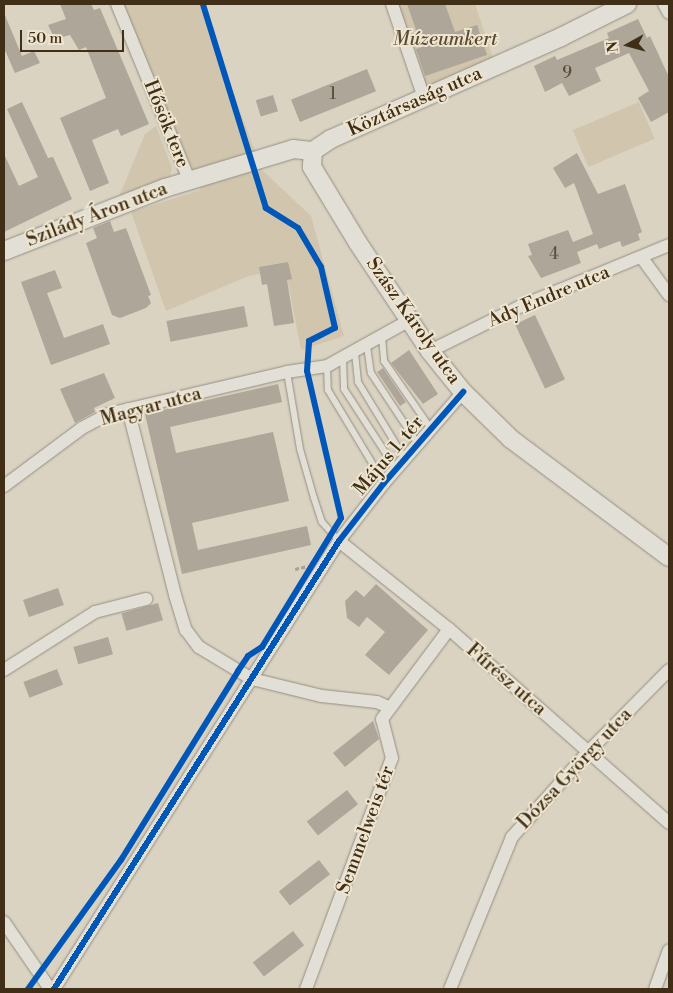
<!DOCTYPE html>
<meta charset="utf-8">
<style>
body{margin:0}
#map{position:relative;width:673px;height:993px;overflow:hidden;background:#dad3c2;font-family:"Libre Bodoni",serif}
div>[style]{position:absolute}
[style*='--x']{left:calc(var(--x)*1px);top:calc(var(--y)*1px);width:calc(var(--w)*1px);rotate:calc(var(--a)*1deg)}
.green>*{inset:0;background:#d1c5ad;transform-origin:0 0}
.building>*{inset:0;background:#ada699;transform-origin:0 0}
.path>*{height:2.5px;margin-top:-1.25px;transform-origin:0;background:repeating-linear-gradient(90deg,#a6a298 0 4px,transparent 0 6.5px)}
.roads{filter:drop-shadow(0 0 1px #948e81) drop-shadow(0 0 1px #948e81)}
.lane>*{height:6px;margin:-3px;padding:0 3px;transform-origin:3px;border-radius:3px;background:#e2dfd6}
.street>*{height:12px;margin:-6px;padding:0 6px;transform-origin:6px;border-radius:6px;background:#e2dfd6}
.secondary>*{height:18px;margin:-9px;padding:0 9px;transform-origin:9px;border-radius:9px;background:#e2dfd6}
.cycleway>*{height:6px;margin:-3px;padding:0 3px;transform-origin:3px;border-radius:3px;background:#0057b8}
span{translate:-50% -50%;white-space:nowrap;text-align:center;line-height:1.15;-webkit-text-stroke:4px #eee5d0;paint-order:stroke}
.number-label{font-size:16px;color:#5b4d37}
.number-label span{-webkit-text-stroke-width:0}
.park-label{font-size:19px;color:#5b4b31;font-style:italic}
.street-label{font-size:19px;color:#402f16}
.frame{position:absolute;inset:0;border:5px solid #402f16;pointer-events:none}
.north{position:absolute;left:603px;top:20px;width:50px;height:50px;-webkit-text-stroke:4px #eee5d0;paint-order:stroke;rotate:263deg;font-size:14px;font-weight:700;line-height:20px;text-align:center;color:#402f16}
.north::after{content:'';display:block;margin:auto;width:18px;height:22px;background:#402f16;clip-path:polygon(50% 0,100% 100%,50% 72%,0 100%)}
.scale{position:absolute;left:20px;top:30px;width:104px;height:22px;box-sizing:border-box;border:2px solid #402f16;border-top:0;padding-left:6px;font-size:15px;line-height:18px;white-space:nowrap;color:#402f16;-webkit-text-stroke:4px #eee5d0;paint-order:stroke}
</style>
<div id="map">
<div class="green">
<div style="clip-path:polygon(122px 4px,200px 4px,262px 170px,311px 216px,344px 336px,301px 350px,285px 267px,246px 277px,166px 311px,131px 212px,201px 190px)"></div>
<div style="clip-path:polygon(396px 4px,475px 4px,493px 58px,425px 88px)"></div>
<div style="left:639px;top:102px;width:40px;height:72px;rotate:67deg"></div>
<div style="clip-path:polygon(156px 126px,172px 168px,170px 176px,166px 183px,118px 199px,145px 134px)"></div>
</div>
<div class="building">
<div style="clip-path:polygon(60px 4px,91px 4px,94px 10px,100px 8px,149px 124px,121px 136px,118px 129px,92px 140px,109px 183px,90px 191px,60px 118px,106px 98px,86px 47px,79px 50px,70px 35px,55px 39px,48px 25px,66px 19px)"></div>
<div style="clip-path:polygon(407px 4px,445px 4px,455px 32px,477px 25px,487px 55px,425px 76px,416px 49px,422px 47px)"></div>
<div style="clip-path:polygon(4px 13px,22px 56px,34px 51px,40px 63px,15px 73px,4px 48px)"></div>
<div style="clip-path:polygon(638px 19px,647px 38px,650px 36px,669px 77px,669px 112px,651px 122px,638px 98px,649px 91px,629px 53px,595px 68px,601px 81px,569px 96px,562px 83px,545px 92px,534px 66px,555px 56px,557px 60px,609px 38px,607px 33px)"></div>
<div style="left:367px;top:69px;width:24px;height:82px;rotate:68deg"></div>
<div style="left:273px;top:95px;width:17px;height:18px;rotate:73deg"></div>
<div style="clip-path:polygon(22px 102px,48px 158px,53px 157px,72px 199px,4px 232px,4px 154px,19px 186px,38px 177px,7px 109px)"></div>
<div style="clip-path:polygon(577px 153px,598px 194px,625px 184px,642px 232px,638px 234px,640px 240px,622px 247px,620px 241px,599px 249px,597px 244px,577px 252px,581px 263px,541px 278px,528px 256px,532px 255px,528px 244px,568px 230px,573px 242px,593px 234px,574px 183px,565px 188px,553px 168px)"></div>
<div style="clip-path:polygon(110px 221px,114px 232px,126px 228px,151px 295px,148px 296px,151px 303px,146px 308px,120px 318px,112px 315px,86px 243px,97px 238px,93px 228px)"></div>
<div style="clip-path:polygon(288px 262px,292px 279px,287px 280px,294px 323px,274px 326px,267px 284px,262px 285px,259px 267px)"></div>
<div style="clip-path:polygon(55px 270px,62px 288px,47px 293px,64px 338px,103px 324px,110px 344px,51px 365px,21px 282px)"></div>
<div style="left:244px;top:306px;width:21px;height:79px;rotate:79deg"></div>
<div style="left:535px;top:315px;width:71px;height:22px;rotate:65deg"></div>
<div style="clip-path:polygon(409px 350px,438px 394px,423px 404px,391px 363px)"></div>
<div style="left:383px;top:368px;width:41px;height:7px;rotate:56deg"></div>
<div style="clip-path:polygon(104px 373px,115px 398px,94px 408px,95px 412px,75px 423px,60px 389px)"></div>
<div style="clip-path:polygon(278px 384px,282px 402px,170px 427px,176px 453px,273px 432px,289px 501px,192px 523px,198px 550px,307px 526px,311px 545px,182px 574px,145px 414px)"></div>
<div style="clip-path:polygon(376px 584px,428px 630px,389px 675px,365px 655px,385px 632px,367px 617px,359px 627px,347px 618px,345px 601px,356px 590px,364px 597px)"></div>
<div style="left:58px;top:588px;width:18px;height:37px;rotate:71deg"></div>
<div style="left:158px;top:603px;width:18px;height:38px;rotate:74deg"></div>
<div style="left:108px;top:637px;width:18px;height:36px;rotate:74deg"></div>
<div style="left:57px;top:669px;width:17px;height:36px;rotate:69deg"></div>
<div style="clip-path:polygon(373px 721px,379px 739px,345px 767px,333px 753px)"></div>
<div style="left:347px;top:790px;width:18px;height:51px;rotate:52deg"></div>
<div style="left:319px;top:860px;width:18px;height:51px;rotate:52deg"></div>
<div style="left:293px;top:931px;width:18px;height:51px;rotate:52deg"></div>
</div>
<div class="path">
<div style="--x:295;--y:569;--w:13;--a:-13"></div>
</div>
<div class="roads">
<div class="lane">
<div style="--x:382;--y:337;--w:24;--a:85"></div>
<div style="--x:384;--y:361;--w:83;--a:55.3"></div>
<div style="--x:367;--y:346;--w:27;--a:82"></div>
<div style="--x:371;--y:373;--w:85;--a:56.5"></div>
<div style="--x:355;--y:353;--w:29;--a:84"></div>
<div style="--x:358;--y:382;--w:90;--a:58.6"></div>
<div style="--x:343;--y:359;--w:30;--a:88"></div>
<div style="--x:344;--y:389;--w:95;--a:57"></div>
<div style="--x:327;--y:366;--w:24;--a:88"></div>
<div style="--x:328;--y:390;--w:109;--a:58.9"></div>
<div style="--x:287;--y:372;--w:78;--a:80.4"></div>
<div style="--x:300;--y:449;--w:51;--a:74.1"></div>
<div style="--x:314;--y:498;--w:25;--a:72"></div>
<div style="--x:322;--y:522;--w:25;--a:48"></div>
</div>
<div class="street">
<div style="--x:117;--y:4;--w:192;--a:67.7"></div>
<div style="--x:392;--y:4;--w:99;--a:71.2"></div>
<div style="--x:664;--y:4;--w:10;--a:61"></div>
<div style="--x:642;--y:258;--w:46;--a:53.9"></div>
<div style="--x:430;--y:351;--w:102;--a:-26.3"></div>
<div style="--x:521;--y:306;--w:160;--a:-22.4"></div>
<div style="--x:128;--y:409;--w:192;--a:75.8"></div>
<div style="--x:175;--y:595;--w:37;--a:73"></div>
<div style="--x:186;--y:630;--w:21;--a:53"></div>
<div style="--x:199;--y:647;--w:62;--a:31.1"></div>
<div style="--x:252;--y:679;--w:72;--a:13.7"></div>
<div style="--x:322;--y:696;--w:55;--a:6.2"></div>
<div style="--x:377;--y:702;--w:12;--a:24"></div>
<div style="--x:4;--y:486;--w:97;--a:-36.6"></div>
<div style="--x:82;--y:428;--w:30;--a:-28"></div>
<div style="--x:108;--y:414;--w:184;--a:-13.2"></div>
<div style="--x:287;--y:372;--w:40;--a:-8.5"></div>
<div style="--x:327;--y:366;--w:95;--a:-29"></div>
<div style="--x:339;--y:541;--w:141;--a:38.7"></div>
<div style="--x:449;--y:629;--w:293;--a:41.4"></div>
<div style="--x:4;--y:670;--w:108;--a:-32.5"></div>
<div style="--x:95;--y:612;--w:53;--a:-14.3"></div>
<div style="--x:4;--y:922;--w:81;--a:55.5"></div>
<div style="--x:54;--y:989;--w:531;--a:-57.54"></div>
<div style="--x:339;--y:541;--w:73;--a:-52.2"></div>
<div style="--x:384;--y:483;--w:121;--a:-49"></div>
<div style="--x:306;--y:989;--w:246;--a:-69.6"></div>
<div style="--x:392;--y:758;--w:40;--a:-104.4"></div>
<div style="--x:382;--y:719;--w:112;--a:-53.3"></div>
<div style="--x:450;--y:989;--w:164;--a:-67.8"></div>
<div style="--x:512;--y:837;--w:114;--a:-48.2"></div>
<div style="--x:588;--y:752;--w:115;--a:-45.4"></div>
<div style="--x:655;--y:989;--w:41;--a:-70.3"></div>
</div>
<div class="secondary">
<div style="--x:313;--y:151;--w:16;--a:94"></div>
<div style="--x:312;--y:167;--w:89;--a:58.8"></div>
<div style="--x:358;--y:243;--w:130;--a:56.3"></div>
<div style="--x:430;--y:351;--w:53;--a:51.2"></div>
<div style="--x:463;--y:392;--w:67;--a:44.4"></div>
<div style="--x:511;--y:439;--w:197;--a:36.8"></div>
<div style="--x:313;--y:151;--w:22;--a:-34"></div>
<div style="--x:331;--y:139;--w:252;--a:-23.9"></div>
<div style="--x:561;--y:37;--w:74;--a:-26.6"></div>
<div style="--x:4;--y:251;--w:173;--a:-21.4"></div>
<div style="--x:165;--y:188;--w:134;--a:-16.9"></div>
<div style="--x:293;--y:149;--w:20;--a:6"></div>
</div>
</div>
<div class="cycleway">
<div style="--x:28;--y:989;--w:159;--a:-54.2"></div>
<div style="--x:121;--y:860;--w:222;--a:-58.2"></div>
<div style="--x:238;--y:671;--w:18;--a:-56"></div>
<div style="--x:248;--y:656;--w:17;--a:-33"></div>
<div style="--x:262;--y:647;--w:151;--a:-58.5"></div>
<div style="--x:341;--y:518;--w:151;--a:-103"></div>
<div style="--x:307;--y:371;--w:30;--a:-86"></div>
<div style="--x:309;--y:341;--w:29;--a:-27"></div>
<div style="--x:335;--y:328;--w:63;--a:-102.9"></div>
<div style="--x:321;--y:267;--w:45;--a:-120.5"></div>
<div style="--x:298;--y:228;--w:38;--a:-148"></div>
<div style="--x:266;--y:208;--w:214;--a:-107.2"></div>
<div style="--x:54;--y:989;--w:531;--a:-57.54"></div>
<div style="--x:339;--y:541;--w:73;--a:-52.2"></div>
<div style="--x:384;--y:483;--w:121;--a:-49"></div>
</div>
<div class="number-label">
<span style="left:567px;top:73px">9</span>
<span style="left:333px;top:94px">1</span>
<span style="left:554px;top:254px">4</span>
</div>
<div class="park-label">
<span style="left:445px;top:40px">Múzeumkert</span>
</div>
<div class="street-label">
<span style="left:415px;top:102px;rotate:-24deg">Köztársaság utca</span>
<span style="left:166px;top:124px;rotate:68deg">Hősök tere</span>
<span style="left:97px;top:215px;rotate:-21deg">Szilády Áron utca</span>
<span style="left:549px;top:297px;rotate:-23deg">Ady Endre utca</span>
<span style="left:413px;top:321px;rotate:55deg">Szász Károly utca</span>
<span style="left:151px;top:407px;rotate:-15deg">Magyar utca</span>
<span style="left:389px;top:456px;rotate:-50deg">Május 1. tér</span>
<span style="left:506px;top:680px;rotate:41deg">Fűrész utca</span>
<span style="left:575px;top:769px;rotate:-47deg">Dózsa György utca</span>
<span style="left:366px;top:830px;rotate:-70deg">Semmelweis tér</span>
</div>
<div class="frame"></div>
<div class="north">N</div>
<div class="scale">50 m</div>
</div>
